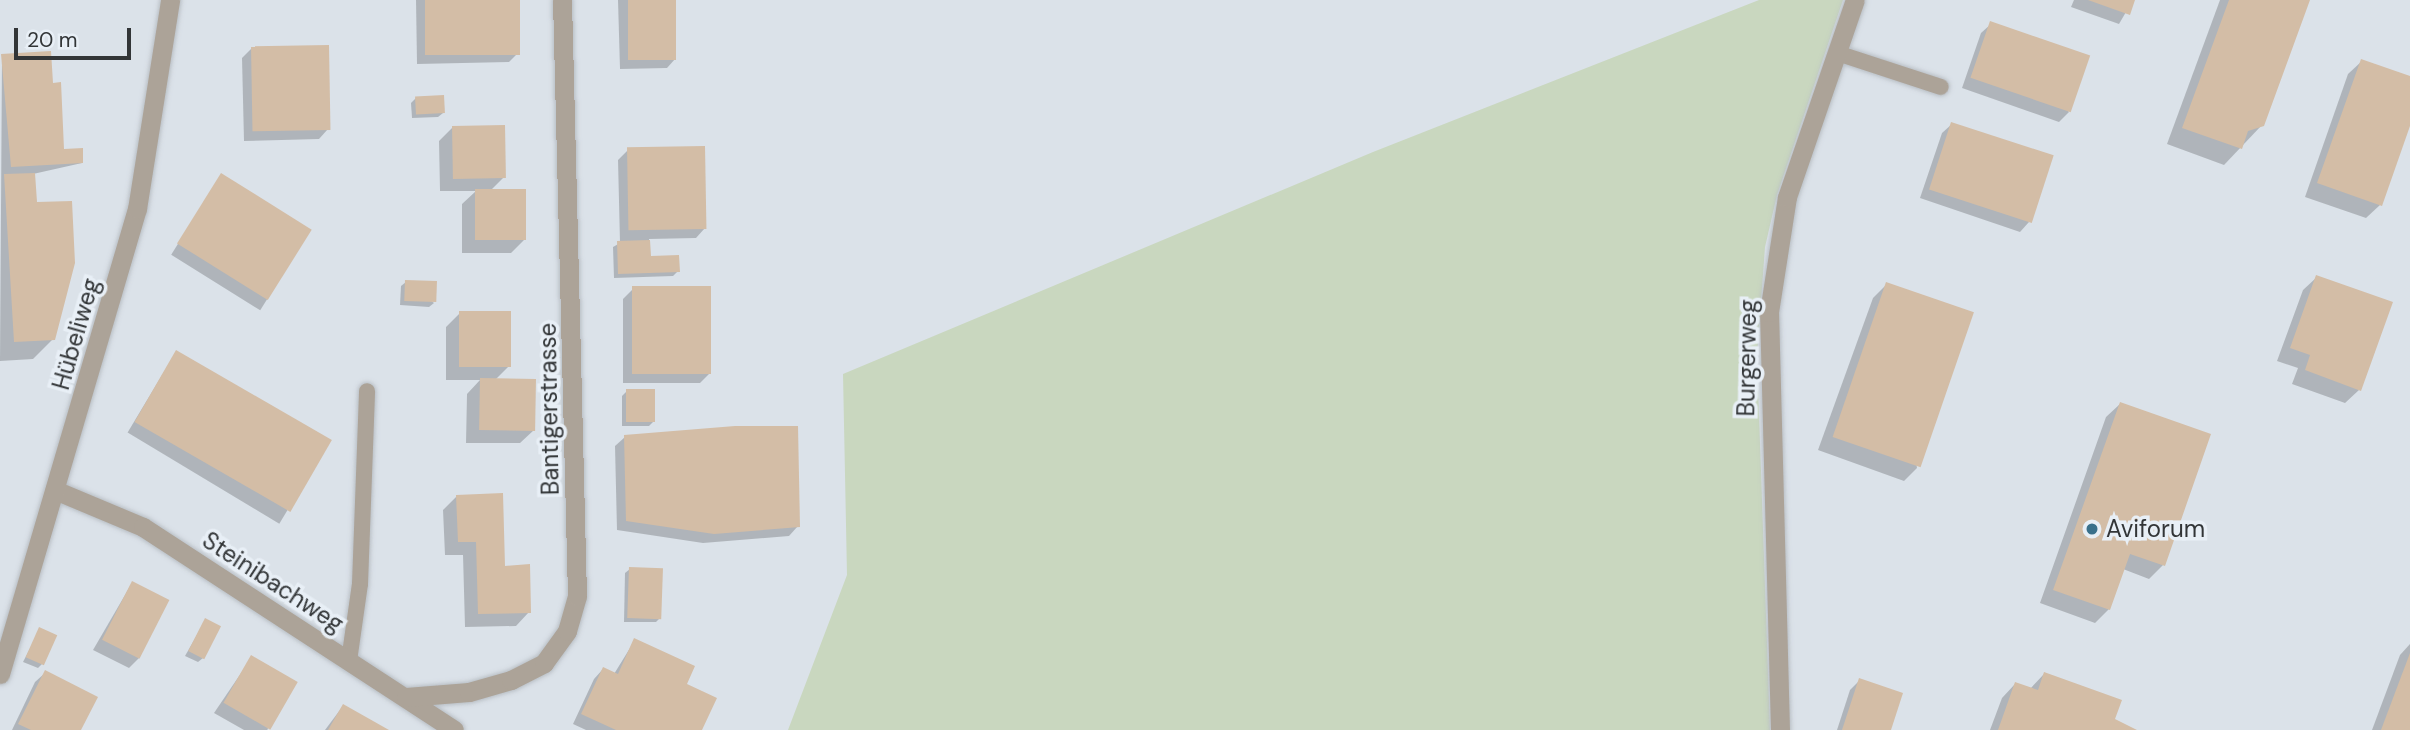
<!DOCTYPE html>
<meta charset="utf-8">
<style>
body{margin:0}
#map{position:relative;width:2410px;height:730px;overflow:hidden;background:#dbe2e9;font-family:"DM Sans",sans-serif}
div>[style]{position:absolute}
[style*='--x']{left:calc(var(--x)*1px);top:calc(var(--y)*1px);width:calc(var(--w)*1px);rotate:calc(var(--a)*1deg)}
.green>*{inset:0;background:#c9d7bf}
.shadow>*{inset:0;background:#0003;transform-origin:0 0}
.building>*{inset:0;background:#d3bda6;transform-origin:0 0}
.roads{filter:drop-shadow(0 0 2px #b9bfc5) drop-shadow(0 0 2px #b9bfc5)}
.service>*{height:16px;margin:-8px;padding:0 8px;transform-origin:8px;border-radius:8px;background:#aca398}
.minor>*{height:19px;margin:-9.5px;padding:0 9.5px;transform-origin:9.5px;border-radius:9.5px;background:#aca398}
.dots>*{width:19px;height:19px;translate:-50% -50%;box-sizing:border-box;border:4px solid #e8eff6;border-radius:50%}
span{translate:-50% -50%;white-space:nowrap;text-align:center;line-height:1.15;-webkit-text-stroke:7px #e8eff6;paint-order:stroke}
.street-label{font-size:24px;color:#323537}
.poi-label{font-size:24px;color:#323537}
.left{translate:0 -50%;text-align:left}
.scale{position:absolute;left:14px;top:28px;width:117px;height:32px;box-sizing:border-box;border:4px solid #323537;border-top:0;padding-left:9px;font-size:21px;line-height:24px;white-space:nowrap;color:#323537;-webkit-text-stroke:5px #e8eff6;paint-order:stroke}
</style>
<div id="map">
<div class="green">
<div style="clip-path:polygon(1759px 0,1843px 0,1777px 195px,1765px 247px,1757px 356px,1770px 730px,788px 730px,847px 575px,843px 374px,1373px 152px)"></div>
</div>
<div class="shadow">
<div style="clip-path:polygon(416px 0,518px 0,519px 52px,509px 62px,417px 64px)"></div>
<div style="clip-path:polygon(618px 0,675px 0,676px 58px,667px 68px,620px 69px)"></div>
<div style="clip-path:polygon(2074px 0,2133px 0,2119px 24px,2071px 7px)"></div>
<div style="clip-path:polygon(2220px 0,2308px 0,2262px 125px,2224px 165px,2167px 144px)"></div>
<div style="clip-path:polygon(1991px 24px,2069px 112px,2059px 122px,1962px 88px,1981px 33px)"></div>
<div style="clip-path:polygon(252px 48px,328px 129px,319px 139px,244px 141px,242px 58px)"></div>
<div style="clip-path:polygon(2px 56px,51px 85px,62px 148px,82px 163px,33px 174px,53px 339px,33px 359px,0 361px)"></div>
<div style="clip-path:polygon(2362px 61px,2410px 78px,2410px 121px,2380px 205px,2366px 218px,2305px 197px,2348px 74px)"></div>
<div style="clip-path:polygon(416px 98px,443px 113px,438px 117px,412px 118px,411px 103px)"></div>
<div style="clip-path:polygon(1952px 124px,2029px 222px,2020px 232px,1920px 198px,1942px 133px)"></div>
<div style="clip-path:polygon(453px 127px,504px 177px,490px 191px,524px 240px,511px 253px,462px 253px,462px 204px,476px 191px,440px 191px,439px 141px)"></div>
<div style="clip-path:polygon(628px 150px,705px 228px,696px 238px,649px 239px,649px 258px,678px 271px,673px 276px,614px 278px,613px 247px,620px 243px,618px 160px)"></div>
<div style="left:221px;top:175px;width:105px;height:94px;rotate:32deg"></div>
<div style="clip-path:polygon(2317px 277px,2359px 390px,2345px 403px,2292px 384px,2298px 368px,2277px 361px,2303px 290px)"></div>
<div style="clip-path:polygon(406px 282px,434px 303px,429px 307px,400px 305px,401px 286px)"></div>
<div style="clip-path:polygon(1887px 284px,1917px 468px,1904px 481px,1818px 450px,1873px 298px)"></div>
<div style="clip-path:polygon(633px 289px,709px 374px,700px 383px,623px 383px,623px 299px)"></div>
<div style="clip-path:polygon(460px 313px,509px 366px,495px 380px,534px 430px,520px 443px,466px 443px,467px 394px,480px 380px,446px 380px,446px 327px)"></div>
<div style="left:176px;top:352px;width:177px;height:94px;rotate:31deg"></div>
<div style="clip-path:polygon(627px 391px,654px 421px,649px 426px,622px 426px,622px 396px)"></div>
<div style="clip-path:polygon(2120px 404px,2209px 435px,2163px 565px,2149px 579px,2123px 569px,2109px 609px,2095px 623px,2040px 603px,2106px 417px)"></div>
<div style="clip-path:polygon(625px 437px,798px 526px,789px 536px,703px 543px,617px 530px,615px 446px)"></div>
<div style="clip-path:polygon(457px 496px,529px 612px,516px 626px,465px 627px,463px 555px,445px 555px,443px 510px)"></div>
<div style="clip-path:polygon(630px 569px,660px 618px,656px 622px,624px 622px,625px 573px)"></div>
<div style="clip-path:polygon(132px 583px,167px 600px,139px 658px,129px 668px,93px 650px)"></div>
<div style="clip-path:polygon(205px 621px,203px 658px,198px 662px,185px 656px)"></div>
<div style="clip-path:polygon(40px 629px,42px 664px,38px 668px,23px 662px)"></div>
<div style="clip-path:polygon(635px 640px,685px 685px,700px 730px,586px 730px,573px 724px,594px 679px,603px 669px,614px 674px)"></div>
<div style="clip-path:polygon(2410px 644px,2410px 730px,2372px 730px,2400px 655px)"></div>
<div style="clip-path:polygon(252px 657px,268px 729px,267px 730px,244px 730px,214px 713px)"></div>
<div style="clip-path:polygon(45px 673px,79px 730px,12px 730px,35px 682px)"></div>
<div style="clip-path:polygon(2044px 674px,2112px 720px,2135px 730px,1990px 730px,2002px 698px,2015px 684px,2030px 689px)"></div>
<div style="clip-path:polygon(1860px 680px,1889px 730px,1837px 730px,1850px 690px)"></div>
<div style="clip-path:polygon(343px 706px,385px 730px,325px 730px)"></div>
</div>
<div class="building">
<div style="left:425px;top:0;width:95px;height:55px"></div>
<div style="left:628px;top:0;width:48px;height:60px"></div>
<div style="clip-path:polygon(2088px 0,2135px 0,2130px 15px)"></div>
<div style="clip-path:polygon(2229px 0,2310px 0,2264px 126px,2248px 131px,2242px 149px,2182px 128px)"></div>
<div style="left:1990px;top:21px;width:106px;height:60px;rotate:19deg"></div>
<div style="left:329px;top:45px;width:85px;height:78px;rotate:89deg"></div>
<div style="clip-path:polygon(51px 51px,53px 83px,61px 82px,64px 149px,83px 148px,83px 163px,11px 167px,1px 54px)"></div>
<div style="clip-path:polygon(2361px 59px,2410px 76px,2410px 126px,2382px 206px,2317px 183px)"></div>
<div style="left:444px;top:95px;width:18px;height:29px;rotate:87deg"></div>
<div style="left:1951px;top:122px;width:108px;height:71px;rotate:18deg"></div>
<div style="left:505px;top:125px;width:53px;height:53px;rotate:89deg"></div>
<div style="left:705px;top:146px;width:83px;height:78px;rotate:89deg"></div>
<div style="clip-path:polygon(35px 173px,37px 202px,72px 201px,75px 263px,55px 340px,14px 342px,4px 174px)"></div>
<div style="left:221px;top:173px;width:107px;height:83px;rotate:32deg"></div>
<div style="left:475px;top:189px;width:51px;height:51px"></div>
<div style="clip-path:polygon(650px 240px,651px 256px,679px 255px,680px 272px,618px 274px,617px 241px)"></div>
<div style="clip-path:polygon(2316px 275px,2393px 302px,2361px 391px,2305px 370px,2310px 355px,2290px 348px)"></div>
<div style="left:405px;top:280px;width:32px;height:21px;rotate:2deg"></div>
<div style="left:1886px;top:282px;width:93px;height:164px;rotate:19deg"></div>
<div style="left:711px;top:286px;width:88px;height:79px;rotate:90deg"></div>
<div style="left:459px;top:311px;width:52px;height:56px"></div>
<div style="left:176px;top:350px;width:180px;height:83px;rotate:30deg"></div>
<div style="left:480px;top:378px;width:56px;height:52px;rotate:1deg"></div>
<div style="left:626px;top:389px;width:29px;height:33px"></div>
<div style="clip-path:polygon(2120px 402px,2211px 434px,2165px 566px,2130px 554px,2110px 610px,2053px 590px)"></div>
<div style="clip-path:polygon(735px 426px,798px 426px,800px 527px,714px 534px,626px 521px,624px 435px)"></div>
<div style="clip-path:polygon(503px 493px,505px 566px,530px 564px,531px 613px,478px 614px,476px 542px,458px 542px,456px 495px)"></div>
<div style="left:629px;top:567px;width:34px;height:51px;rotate:2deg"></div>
<div style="left:132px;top:581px;width:42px;height:66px;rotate:27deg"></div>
<div style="left:205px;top:618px;width:18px;height:37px;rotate:27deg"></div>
<div style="left:39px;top:627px;width:20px;height:33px;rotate:24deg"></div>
<div style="clip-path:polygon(634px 638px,695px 666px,687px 684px,717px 698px,702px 730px,616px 730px,581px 714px,603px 667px,618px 674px)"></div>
<div style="clip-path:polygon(2410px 653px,2410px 730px,2381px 730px)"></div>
<div style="left:251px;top:655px;width:54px;height:55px;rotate:30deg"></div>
<div style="clip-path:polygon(45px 670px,98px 697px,81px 730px,31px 730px,18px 724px)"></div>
<div style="clip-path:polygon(2044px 672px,2122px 700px,2115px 719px,2137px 730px,1998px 730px,2015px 682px,2038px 690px)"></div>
<div style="clip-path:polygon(1859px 678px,1903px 693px,1891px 730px,1842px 730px)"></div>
<div style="clip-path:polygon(343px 704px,389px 730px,328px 730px)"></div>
</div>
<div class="roads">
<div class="service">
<div style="--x:1837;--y:53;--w:109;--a:18.1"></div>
<div style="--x:349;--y:661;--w:78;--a:-81.9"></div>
<div style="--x:360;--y:584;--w:193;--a:-87.9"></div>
</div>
<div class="minor">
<div style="--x:57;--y:491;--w:93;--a:22.7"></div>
<div style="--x:143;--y:527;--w:371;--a:33.1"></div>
<div style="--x:0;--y:674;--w:485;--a:-73.6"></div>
<div style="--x:137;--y:209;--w:212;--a:-81"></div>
<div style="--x:406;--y:697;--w:63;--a:-4.5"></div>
<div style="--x:469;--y:692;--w:44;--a:-15.9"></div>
<div style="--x:511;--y:680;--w:37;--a:-27"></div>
<div style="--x:544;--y:663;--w:39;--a:-54"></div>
<div style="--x:567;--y:631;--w:36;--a:-74"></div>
<div style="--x:577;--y:596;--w:596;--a:-91.44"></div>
<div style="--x:1780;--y:730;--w:418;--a:-91.5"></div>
<div style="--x:1769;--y:312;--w:116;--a:-81.1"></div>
<div style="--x:1787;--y:197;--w:208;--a:-71"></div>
</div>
</div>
<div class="dots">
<div style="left:2092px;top:529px;background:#39708b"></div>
</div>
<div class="street-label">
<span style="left:76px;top:334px;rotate:-74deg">Hübeliweg</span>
<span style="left:1747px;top:358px;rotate:-89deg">Burgerweg</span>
<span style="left:549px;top:409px;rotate:-91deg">Bantigerstrasse</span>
<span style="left:273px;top:582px;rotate:33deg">Steinibachweg</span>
</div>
<div class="poi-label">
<span class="left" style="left:2106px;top:529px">Aviforum</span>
</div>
<div class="scale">20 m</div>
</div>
